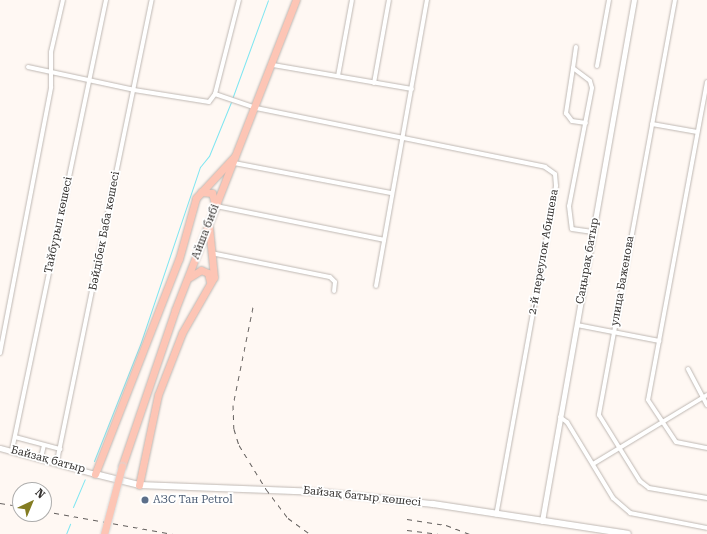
<!DOCTYPE html>
<meta charset="utf-8">
<style>
body{margin:0}
#map{position:relative;width:707px;height:534px;overflow:hidden;background:#fff8f3;font-family:"Roboto Serif",serif}
div>[style]{position:absolute}
[style*='--x']{left:calc(var(--x)*1px);top:calc(var(--y)*1px);width:calc(var(--w)*1px);rotate:calc(var(--a)*1deg)}
.stream>*{height:1px;margin:-0.5px;padding:0 0.5px;transform-origin:0.5px;border-radius:0.5px;background:#7fe6f1}
.roads{filter:drop-shadow(0 0 1px #bfb8b3) drop-shadow(0 0 1px #bfb8b3)}
.minor>*{height:4px;margin:-2px;padding:0 2px;transform-origin:2px;border-radius:2px;background:#fff}
.tertiary>*{height:5px;margin:-2.5px;padding:0 2.5px;transform-origin:2.5px;border-radius:2.5px;background:#fff}
.secondary>*{height:6px;margin:-3px;padding:0 3px;transform-origin:3px;border-radius:3px;background:#fff}
.primary>*{height:7px;margin:-3.5px;padding:0 3.5px;transform-origin:3.5px;border-radius:3.5px;background:#fdc5b5}
.rail>*{height:1px;margin-top:-0.5px;transform-origin:0;background:repeating-linear-gradient(90deg,#635f5d 0 5px,transparent 0 10px)}
.bridges{filter:drop-shadow(0 0 1px #d6d6d5) drop-shadow(0 0 1px #d6d6d5)}
.primary-bridge>*{height:7px;margin:-3.5px;padding:0 3.5px;transform-origin:3.5px;border-radius:3.5px;background:#fdc5b5}
.dots>*{width:11px;height:11px;translate:-50% -50%;box-sizing:border-box;border:2px solid #fff;border-radius:50%}
span{translate:-50% -50%;white-space:nowrap;text-align:center;line-height:1.15;-webkit-text-stroke:3.5px #fff;paint-order:stroke}
.street-label{font-size:11px;color:#34312f}
.service-label{font-size:11px;color:#4e5e75}
.left{translate:0 -50%;text-align:left}
.north{position:absolute;left:12px;top:482px;width:40px;height:40px;box-sizing:border-box;background:#fff;border:1px solid #aeadac;border-radius:50%;rotate:44deg;font-size:11px;font-weight:700;line-height:16px;text-align:center;color:#34312f}
.north::after{content:'';display:block;margin:auto;width:14px;height:18px;background:#837c22;clip-path:polygon(50% 0,100% 100%,50% 72%,0 100%)}
</style>
<div id="map">
<div class="stream">
<div style="--x:232;--y:99;--w:105;--a:-70"></div>
<div style="--x:94;--y:461;--w:125;--a:-68.4"></div>
<div style="--x:140;--y:345;--w:188;--a:-71.4"></div>
<div style="--x:200;--y:167;--w:14;--a:-51"></div>
<div style="--x:209;--y:156;--w:58;--a:-67.8"></div>
<div style="--x:73;--y:507;--w:30;--a:-67"></div>
<div style="--x:66;--y:534;--w:11;--a:-68"></div>
</div>
<div class="roads">
<div class="minor">
<div style="--x:675;--y:0;--w:422;--a:100.4"></div>
<div style="--x:599;--y:415;--w:78;--a:58.2"></div>
<div style="--x:640;--y:481;--w:11;--a:38"></div>
<div style="--x:649;--y:488;--w:59;--a:9.8"></div>
<div style="--x:576;--y:47;--w:21;--a:98"></div>
<div style="--x:573;--y:68;--w:21;--a:37"></div>
<div style="--x:590;--y:81;--w:7;--a:74"></div>
<div style="--x:592;--y:88;--w:120;--a:101"></div>
<div style="--x:569;--y:206;--w:23;--a:83"></div>
<div style="--x:572;--y:229;--w:21;--a:8"></div>
<div style="--x:273;--y:65;--w:141;--a:9.8"></div>
<div style="--x:597;--y:66;--w:67;--a:-79.7"></div>
<div style="--x:28;--y:67;--w:108;--a:12.2"></div>
<div style="--x:134;--y:90;--w:76;--a:9.1"></div>
<div style="--x:209;--y:102;--w:10;--a:-53"></div>
<div style="--x:215;--y:94;--w:97;--a:-75.7"></div>
<div style="--x:573;--y:68;--w:46;--a:98.8"></div>
<div style="--x:566;--y:113;--w:10;--a:53"></div>
<div style="--x:572;--y:121;--w:14;--a:8"></div>
<div style="--x:338;--y:76;--w:77;--a:-79.6"></div>
<div style="--x:707;--y:82;--w:323;--a:100.5"></div>
<div style="--x:648;--y:400;--w:50;--a:56.3"></div>
<div style="--x:676;--y:442;--w:32;--a:11"></div>
<div style="--x:374;--y:83;--w:84;--a:-79.8"></div>
<div style="--x:215;--y:94;--w:43;--a:18.9"></div>
<div style="--x:256;--y:108;--w:295;--a:11.5"></div>
<div style="--x:545;--y:167;--w:12;--a:35"></div>
<div style="--x:555;--y:174;--w:12;--a:85"></div>
<div style="--x:556;--y:186;--w:334;--a:100.3"></div>
<div style="--x:652;--y:124;--w:46;--a:10.1"></div>
<div style="--x:234;--y:163;--w:161;--a:10.8"></div>
<div style="--x:216;--y:206;--w:171;--a:11.4"></div>
<div style="--x:211;--y:253;--w:121;--a:11.4"></div>
<div style="--x:330;--y:277;--w:7;--a:45"></div>
<div style="--x:335;--y:282;--w:9;--a:96"></div>
<div style="--x:376;--y:286;--w:291;--a:-79.9"></div>
<div style="--x:577;--y:325;--w:84;--a:11"></div>
<div style="--x:0;--y:353;--w:271;--a:-79.1"></div>
<div style="--x:51;--y:87;--w:35;--a:-90"></div>
<div style="--x:51;--y:52;--w:53;--a:-77"></div>
<div style="--x:688;--y:369;--w:41;--a:62.2"></div>
<div style="--x:560;--y:417;--w:9;--a:36"></div>
<div style="--x:567;--y:422;--w:89;--a:58.8"></div>
<div style="--x:613;--y:498;--w:23;--a:41"></div>
<div style="--x:630;--y:513;--w:78;--a:11"></div>
<div style="--x:15;--y:437;--w:47;--a:14.9"></div>
<div style="--x:12;--y:450;--w:460;--a:-78.2"></div>
<div style="--x:41;--y:458;--w:13;--a:-77"></div>
<div style="--x:57;--y:461;--w:471;--a:-78.4"></div>
<div style="--x:593;--y:464;--w:133;--a:-31.2"></div>
</div>
<div class="tertiary">
<div style="--x:0;--y:448;--w:98;--a:15.3"></div>
<div style="--x:542;--y:521;--w:529;--a:-79.99"></div>
</div>
<div class="secondary">
<div style="--x:95;--y:474;--w:45;--a:14"></div>
<div style="--x:139;--y:485;--w:181;--a:2.2"></div>
<div style="--x:320;--y:492;--w:114;--a:6.1"></div>
<div style="--x:433;--y:504;--w:197;--a:8.7"></div>
</div>
<div class="primary">
<div style="--x:201;--y:192;--w:11;--a:5"></div>
<div style="--x:212;--y:193;--w:11;--a:75"></div>
<div style="--x:190;--y:277;--w:13;--a:-32"></div>
<div style="--x:201;--y:270;--w:8;--a:23"></div>
<div style="--x:208;--y:273;--w:9;--a:77"></div>
<div style="--x:122;--y:466;--w:165;--a:-71.2"></div>
<div style="--x:175;--y:310;--w:333;--a:-68.7"></div>
<div style="--x:95;--y:474;--w:231;--a:-68.7"></div>
<div style="--x:179;--y:259;--w:63;--a:-74.4"></div>
<div style="--x:196;--y:198;--w:57;--a:-47.1"></div>
<div style="--x:139;--y:485;--w:92;--a:-78.1"></div>
<div style="--x:158;--y:395;--w:66;--a:-68.8"></div>
<div style="--x:182;--y:333;--w:64;--a:-60.3"></div>
<div style="--x:214;--y:277;--w:50;--a:-95.7"></div>
</div>
</div>
<div class="rail">
<div style="--x:253;--y:307;--w:100;--a:101.5"></div>
<div style="--x:233;--y:405;--w:24;--a:88"></div>
<div style="--x:234;--y:429;--w:17;--a:73"></div>
<div style="--x:239;--y:445;--w:52;--a:58.5"></div>
<div style="--x:266;--y:489;--w:36;--a:53"></div>
<div style="--x:288;--y:518;--w:27;--a:36"></div>
<div style="--x:0;--y:503;--w:20;--a:9"></div>
<div style="--x:44;--y:511;--w:131;--a:10.1"></div>
<div style="--x:407;--y:519;--w:39;--a:9"></div>
<div style="--x:446;--y:525;--w:26;--a:21"></div>
<div style="--x:407;--y:530;--w:31;--a:7"></div>
</div>
<div class="bridges">
<div class="primary-bridge">
<div style="--x:104;--y:534;--w:70;--a:-75.2"></div>
</div>
</div>
<div class="dots">
<div style="left:145px;top:500px;background:#5c6f8a"></div>
</div>
<div class="street-label">
<span style="left:59px;top:225px;rotate:-78deg">Тайбурыл көшесі</span>
<span style="left:105px;top:231px;rotate:-79deg">Бәйдібек Баба көшесі</span>
<span style="left:206px;top:232px;rotate:-69deg">Айша бибі</span>
<span style="left:544px;top:252px;rotate:-80deg">2-й переулок Абишева</span>
<span style="left:588px;top:261px;rotate:-80deg">Саңырақ батыр</span>
<span style="left:623px;top:281px;rotate:-80deg">улица Баженова</span>
<span style="left:48px;top:460px;rotate:15deg">Байзақ батыр</span>
<span style="left:362px;top:497px;rotate:6deg">Байзақ батыр көшесі</span>
</div>
<div class="service-label">
<span class="left" style="left:153px;top:500px">АЗС Тан Petrol</span>
</div>
<div class="north">N</div>
</div>
